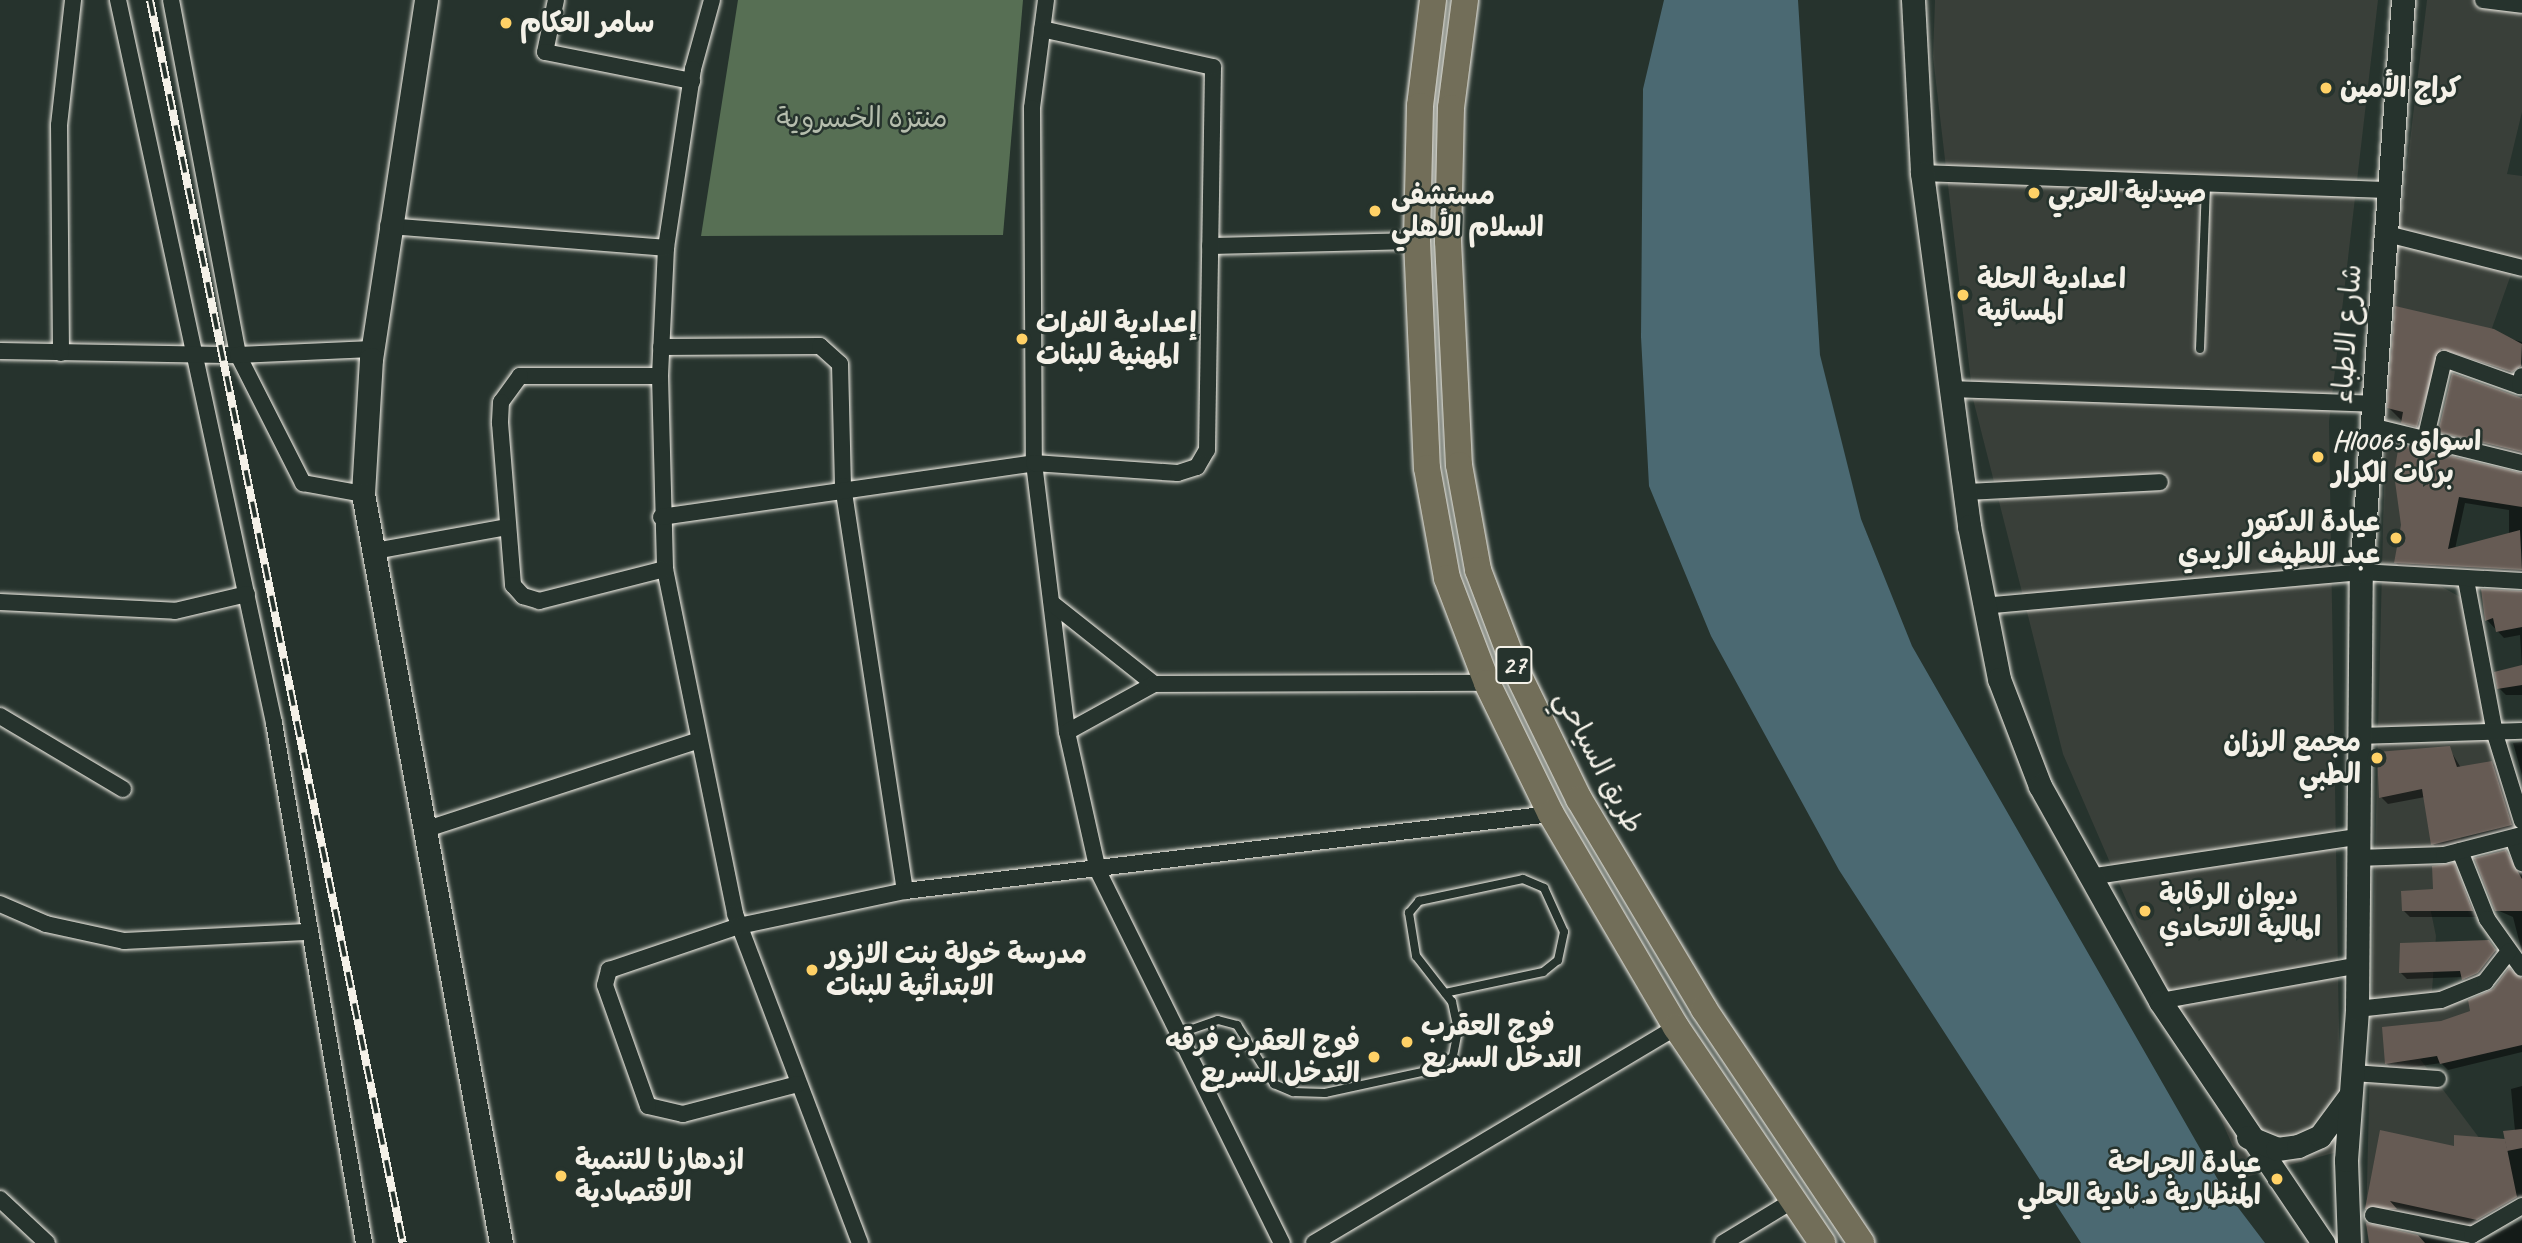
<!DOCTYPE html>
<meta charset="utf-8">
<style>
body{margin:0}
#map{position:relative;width:2522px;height:1243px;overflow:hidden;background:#26332d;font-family:Caveat,"Playpen Sans Arabic",sans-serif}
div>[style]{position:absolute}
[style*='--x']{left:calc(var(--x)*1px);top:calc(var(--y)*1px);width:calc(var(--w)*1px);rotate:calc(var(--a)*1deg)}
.built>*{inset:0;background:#393f39}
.green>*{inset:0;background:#576f54}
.water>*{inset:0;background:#4b6972}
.shadow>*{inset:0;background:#0007}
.building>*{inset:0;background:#665b54}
.roads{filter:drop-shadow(0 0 2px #f4f1e8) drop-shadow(0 0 2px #f4f1e8)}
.lane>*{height:8px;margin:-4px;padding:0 4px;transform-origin:4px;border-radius:4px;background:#26332d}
.street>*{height:16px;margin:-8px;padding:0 8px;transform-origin:8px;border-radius:8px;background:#26332d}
.secondary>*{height:23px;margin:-11.5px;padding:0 11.5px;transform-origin:11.5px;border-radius:11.5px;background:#26332d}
.primary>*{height:26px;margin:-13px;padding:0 13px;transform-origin:13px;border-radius:13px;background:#726e59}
.rail>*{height:8px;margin-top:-4px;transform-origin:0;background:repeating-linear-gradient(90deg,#26332d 0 16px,#f4f1e8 0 32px);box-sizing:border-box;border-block:2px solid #f4f1e8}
.dots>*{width:19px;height:19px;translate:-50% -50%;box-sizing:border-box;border:4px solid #26332d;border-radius:50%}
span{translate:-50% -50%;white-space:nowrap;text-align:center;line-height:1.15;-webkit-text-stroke:5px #26332d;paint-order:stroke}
.shield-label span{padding:2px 5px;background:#26332d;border:2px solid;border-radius:5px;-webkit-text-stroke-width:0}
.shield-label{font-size:26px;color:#f4f1e8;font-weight:700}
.poi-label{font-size:28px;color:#f4f1e8;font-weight:700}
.left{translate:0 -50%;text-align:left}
.right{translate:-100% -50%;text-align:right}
.park-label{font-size:28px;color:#b5bdad}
.street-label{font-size:28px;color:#f4f1e8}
</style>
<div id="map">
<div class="built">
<div style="clip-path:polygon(1935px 0,2378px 0,2329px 422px,2341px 1151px,2246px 1177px,2063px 754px,1973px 399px,1933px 57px)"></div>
<div style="clip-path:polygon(2427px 0,2522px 0,2522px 112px,2507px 174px,2522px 176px,2522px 267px,2514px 266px,2475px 376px,2447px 365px,2431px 427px,2460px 438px,2433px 582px,2471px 603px,2522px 828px,2460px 832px,2469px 907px,2430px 907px,2436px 936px,2432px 991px,2464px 990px,2484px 1041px,2420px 1059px,2483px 1143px,2475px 1239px,2366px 1226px,2388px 323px)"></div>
</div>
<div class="green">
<div style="clip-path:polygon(738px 0,1023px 0,1003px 235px,701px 236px)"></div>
</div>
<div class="water">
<div style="clip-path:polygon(1664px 0,1798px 0,1820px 355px,1861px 519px,1912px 646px,2221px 1185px,2265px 1243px,2081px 1243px,1839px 870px,1711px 636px,1649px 486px,1641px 337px,1643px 89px)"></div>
</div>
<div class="shadow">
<div style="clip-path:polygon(2396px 308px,2522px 342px,2522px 377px,2448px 355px,2424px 432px,2410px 429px,2389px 408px)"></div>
<div style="clip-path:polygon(2522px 398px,2522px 456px,2440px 431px)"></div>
<div style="clip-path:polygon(evenodd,2396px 474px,2522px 474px,2522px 578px,2402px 569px,2396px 563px,2402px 526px,2396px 474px,2465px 503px,2509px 510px,2509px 535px,2455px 549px,2465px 503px)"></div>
<div style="clip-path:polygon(2522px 592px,2522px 695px,2506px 695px,2499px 688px,2522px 667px,2520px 635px,2504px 638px,2487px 620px)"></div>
<div style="clip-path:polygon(2522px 742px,2522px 775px,2513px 743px)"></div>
<div style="clip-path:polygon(2449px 748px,2461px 768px,2492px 762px,2499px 770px,2520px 834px,2440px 852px,2433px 844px,2425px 797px,2388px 804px,2381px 797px)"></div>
<div style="clip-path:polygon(2506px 852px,2522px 872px,2522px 952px,2513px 917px,2497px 910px)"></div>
<div style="clip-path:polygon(2453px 865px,2478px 917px,2410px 917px,2404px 911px,2435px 890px)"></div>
<div style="clip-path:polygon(2489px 942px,2502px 958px,2470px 986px,2463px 977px,2407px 979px,2400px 972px)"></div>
<div style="clip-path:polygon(2522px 978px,2522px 1052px,2448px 1070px,2441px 1063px,2393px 1070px,2386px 1063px,2441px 1023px,2473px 1012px)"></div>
<div style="clip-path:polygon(2522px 1086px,2522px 1204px,2478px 1230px,2373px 1215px,2366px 1208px,2456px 1148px,2507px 1141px,2515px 1131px,2511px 1089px)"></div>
<div style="clip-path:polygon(2522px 1220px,2522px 1243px,2479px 1243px)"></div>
<div style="clip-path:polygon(2369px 1225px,2452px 1243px,2373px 1243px)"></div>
</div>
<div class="building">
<div style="clip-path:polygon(2395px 306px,2494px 329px,2522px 344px,2521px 366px,2512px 372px,2441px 349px,2417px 427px,2401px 423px,2403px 412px,2387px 408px)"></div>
<div style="clip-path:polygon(2452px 373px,2522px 398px,2522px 452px,2438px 432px)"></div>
<div style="clip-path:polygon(2399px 444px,2522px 473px,2522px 507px,2459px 497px,2448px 549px,2520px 530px,2522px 570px,2394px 563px,2401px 525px,2394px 474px)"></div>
<div style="clip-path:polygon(2481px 589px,2522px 591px,2522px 627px,2496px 632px,2493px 618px,2485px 621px)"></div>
<div style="clip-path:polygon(2522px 665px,2522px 685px,2497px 689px,2494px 672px)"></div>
<div style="clip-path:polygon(2450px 746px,2457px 767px,2492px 761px,2512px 825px,2431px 845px,2422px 789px,2379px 798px,2377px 752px)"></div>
<div style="clip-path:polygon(2506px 850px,2522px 879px,2522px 911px,2495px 911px,2474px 858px)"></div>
<div style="clip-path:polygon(2454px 863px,2473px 911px,2402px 911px,2401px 891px,2433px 889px,2432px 866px)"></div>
<div style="clip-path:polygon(2489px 940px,2496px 950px,2478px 973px,2462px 980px,2460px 971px,2399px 973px,2400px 943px)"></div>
<div style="clip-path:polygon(2509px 968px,2522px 978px,2522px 1045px,2440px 1064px,2437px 1056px,2385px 1064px,2382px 1027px,2441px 1021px,2470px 1011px,2468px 1000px,2493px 989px)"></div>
<div style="clip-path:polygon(2522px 1129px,2522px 1148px,2507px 1151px,2503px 1131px)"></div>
<div style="clip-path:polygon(2380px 1130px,2454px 1146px,2454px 1135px,2505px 1139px,2517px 1197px,2477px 1220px,2390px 1201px,2397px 1209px,2365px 1209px)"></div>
<div style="clip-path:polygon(2366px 1223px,2418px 1235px,2425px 1243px,2369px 1243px)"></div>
</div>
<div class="roads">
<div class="lane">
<div style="--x:2200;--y:349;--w:162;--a:-87.9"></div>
<div style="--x:1178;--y:1034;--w:42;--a:-19.3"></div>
<div style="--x:1218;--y:1020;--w:20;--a:15"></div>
<div style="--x:1237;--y:1025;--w:70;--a:57.9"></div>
<div style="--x:1274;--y:1084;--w:21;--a:23"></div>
<div style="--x:1293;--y:1092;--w:32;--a:2"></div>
<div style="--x:1325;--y:1093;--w:114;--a:-12.2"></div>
<div style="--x:1436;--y:1069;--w:21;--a:-37"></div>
<div style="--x:1453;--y:1056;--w:26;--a:-79"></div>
<div style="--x:1458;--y:1030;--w:29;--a:-102"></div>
<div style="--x:1452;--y:1002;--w:58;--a:-128"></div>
<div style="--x:1416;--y:956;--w:44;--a:-99.2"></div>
<div style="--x:1409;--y:913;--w:16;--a:-50"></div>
<div style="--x:1419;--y:901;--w:106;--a:-11.9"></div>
<div style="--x:1523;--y:879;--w:23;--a:23"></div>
<div style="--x:1544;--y:888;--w:48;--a:65.6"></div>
<div style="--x:1564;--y:932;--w:29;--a:102"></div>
<div style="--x:1558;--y:960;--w:19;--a:141"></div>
<div style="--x:1543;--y:972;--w:100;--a:167.9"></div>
</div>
<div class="street">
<div style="--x:118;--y:0;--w:740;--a:77.82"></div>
<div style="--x:274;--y:723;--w:528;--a:80.18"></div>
<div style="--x:171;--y:0;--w:361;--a:79.3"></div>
<div style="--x:238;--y:355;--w:144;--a:63.1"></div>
<div style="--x:303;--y:483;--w:61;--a:10.4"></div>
<div style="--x:556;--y:0;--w:53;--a:101.9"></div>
<div style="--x:545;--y:52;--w:150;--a:11.2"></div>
<div style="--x:712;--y:0;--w:72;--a:105.4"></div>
<div style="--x:693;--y:69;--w:181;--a:98.6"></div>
<div style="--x:666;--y:248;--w:128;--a:92.7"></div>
<div style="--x:660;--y:376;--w:193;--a:88.5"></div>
<div style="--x:665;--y:569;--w:352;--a:78.5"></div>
<div style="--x:735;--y:914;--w:352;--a:69.2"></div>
<div style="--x:1046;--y:0;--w:109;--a:97.4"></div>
<div style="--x:1032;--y:108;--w:355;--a:89.7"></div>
<div style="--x:1034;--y:463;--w:271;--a:83"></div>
<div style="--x:1067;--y:732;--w:142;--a:77.4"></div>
<div style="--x:1098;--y:871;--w:415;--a:63.7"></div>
<div style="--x:2483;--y:0;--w:39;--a:7"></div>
<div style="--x:1922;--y:173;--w:463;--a:2.1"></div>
<div style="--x:388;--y:226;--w:279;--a:4.5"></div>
<div style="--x:2383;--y:233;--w:143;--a:14.1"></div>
<div style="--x:1210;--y:246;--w:207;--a:-1.4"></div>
<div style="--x:661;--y:347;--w:159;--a:-0.4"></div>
<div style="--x:820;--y:346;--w:27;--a:42"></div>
<div style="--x:840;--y:364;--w:122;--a:88.6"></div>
<div style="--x:843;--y:486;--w:410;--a:81.3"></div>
<div style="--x:0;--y:351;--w:238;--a:1"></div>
<div style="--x:238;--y:355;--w:134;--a:-2.6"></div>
<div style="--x:61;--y:353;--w:228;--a:-90.5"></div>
<div style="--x:59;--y:125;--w:126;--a:-83.6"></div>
<div style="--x:660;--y:376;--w:140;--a:180"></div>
<div style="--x:520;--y:376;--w:32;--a:126"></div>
<div style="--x:501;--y:402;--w:21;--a:93"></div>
<div style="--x:500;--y:423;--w:163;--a:85.4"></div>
<div style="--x:513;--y:585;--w:15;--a:48"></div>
<div style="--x:523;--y:596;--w:17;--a:17"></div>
<div style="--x:539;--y:601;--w:130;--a:-14.3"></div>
<div style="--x:1951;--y:389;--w:421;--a:2"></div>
<div style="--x:2371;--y:426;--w:155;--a:13.8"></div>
<div style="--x:2426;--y:436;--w:79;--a:-76.8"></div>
<div style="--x:2444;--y:359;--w:81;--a:19.6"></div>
<div style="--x:2520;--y:386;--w:10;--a:-79"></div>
<div style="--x:1965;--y:492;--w:195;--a:-2.9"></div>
<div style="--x:661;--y:517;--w:377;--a:-8.2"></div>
<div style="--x:1034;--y:463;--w:144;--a:4"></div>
<div style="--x:1178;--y:473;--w:20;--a:-18"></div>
<div style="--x:1197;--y:467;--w:20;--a:-60"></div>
<div style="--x:1207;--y:450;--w:383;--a:-89.1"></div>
<div style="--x:1213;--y:67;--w:175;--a:-167.5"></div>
<div style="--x:375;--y:551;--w:134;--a:-10.3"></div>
<div style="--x:2466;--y:580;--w:157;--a:79.3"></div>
<div style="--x:2495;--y:734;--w:91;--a:72.8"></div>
<div style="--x:0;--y:602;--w:175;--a:2.9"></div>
<div style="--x:175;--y:611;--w:74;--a:-13.3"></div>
<div style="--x:1053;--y:604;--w:129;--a:38.4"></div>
<div style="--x:1982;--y:606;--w:381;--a:-5.1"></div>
<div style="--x:2361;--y:572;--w:161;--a:3.2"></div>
<div style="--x:0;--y:716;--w:143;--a:30.7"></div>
<div style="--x:1067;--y:732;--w:99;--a:-28.9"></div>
<div style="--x:1154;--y:684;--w:333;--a:-0.2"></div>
<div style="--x:2359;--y:736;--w:163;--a:-1.8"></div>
<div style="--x:427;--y:829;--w:284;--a:-18.1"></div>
<div style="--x:2513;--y:838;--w:27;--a:70"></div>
<div style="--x:2460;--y:851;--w:73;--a:68.3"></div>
<div style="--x:2487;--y:919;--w:60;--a:54.5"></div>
<div style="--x:2357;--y:858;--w:87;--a:-2"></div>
<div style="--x:2444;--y:855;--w:81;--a:-14.4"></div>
<div style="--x:2089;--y:877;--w:271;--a:-8.5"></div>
<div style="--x:0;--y:904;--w:50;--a:23.5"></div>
<div style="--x:46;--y:924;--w:80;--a:12.3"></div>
<div style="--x:124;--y:941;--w:182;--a:-2.8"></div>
<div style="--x:2160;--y:1001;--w:198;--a:-10.2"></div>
<div style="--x:2357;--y:1009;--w:84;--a:-6.1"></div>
<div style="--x:2441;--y:1000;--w:48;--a:-22.2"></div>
<div style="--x:2485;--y:982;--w:39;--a:-52"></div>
<div style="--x:2354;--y:1073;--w:84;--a:4.1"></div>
<div style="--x:798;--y:1084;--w:119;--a:165.4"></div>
<div style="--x:683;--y:1114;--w:36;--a:-167"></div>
<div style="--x:648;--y:1106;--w:128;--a:-109.6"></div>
<div style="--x:605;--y:985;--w:16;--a:-75"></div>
<div style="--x:609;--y:970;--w:137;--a:-18.7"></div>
<div style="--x:739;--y:926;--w:170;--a:-11.9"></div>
<div style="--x:905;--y:891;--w:651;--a:-6.8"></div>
<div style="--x:0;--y:1199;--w:64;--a:43.1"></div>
<div style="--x:2373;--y:1215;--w:101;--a:11.4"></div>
<div style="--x:2472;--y:1235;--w:58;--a:-30.1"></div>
<div style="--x:1314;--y:1243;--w:422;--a:-30.8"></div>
<div style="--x:1723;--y:1243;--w:81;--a:-31.3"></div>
</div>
<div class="secondary">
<div style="--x:426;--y:0;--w:363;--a:98.7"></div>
<div style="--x:371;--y:359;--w:135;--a:93.4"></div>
<div style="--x:363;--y:494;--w:762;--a:79.56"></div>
<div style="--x:1913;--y:0;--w:173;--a:87"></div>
<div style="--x:1922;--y:173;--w:356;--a:82.4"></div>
<div style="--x:1969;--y:526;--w:156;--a:78.9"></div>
<div style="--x:1999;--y:679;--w:115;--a:69"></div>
<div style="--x:2040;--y:786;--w:246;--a:60.8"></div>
<div style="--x:2160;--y:1001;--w:292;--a:56"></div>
<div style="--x:2248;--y:1137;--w:31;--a:22"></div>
<div style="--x:2277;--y:1149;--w:21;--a:-8"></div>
<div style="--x:2298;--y:1146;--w:24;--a:-24"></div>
<div style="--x:2320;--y:1136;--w:49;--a:-53.4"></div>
<div style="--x:2349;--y:1243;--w:83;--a:-92.1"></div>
<div style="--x:2346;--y:1160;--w:151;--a:-85.8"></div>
<div style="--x:2357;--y:1009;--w:437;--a:-89.5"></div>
<div style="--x:2361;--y:572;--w:574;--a:-85.8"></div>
</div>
<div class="primary">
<div style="--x:1433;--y:0;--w:107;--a:97"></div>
<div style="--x:1420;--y:106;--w:135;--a:91.3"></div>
<div style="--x:1417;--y:241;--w:227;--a:87.5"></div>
<div style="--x:1427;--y:468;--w:112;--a:79.7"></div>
<div style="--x:1447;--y:578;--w:112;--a:69.1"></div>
<div style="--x:1487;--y:683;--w:146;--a:64"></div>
<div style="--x:1551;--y:814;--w:247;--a:59.6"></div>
<div style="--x:1676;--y:1027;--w:261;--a:55.9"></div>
<div style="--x:1465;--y:0;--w:109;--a:97.4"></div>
<div style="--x:1451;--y:108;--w:133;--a:91.3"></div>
<div style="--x:1448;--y:241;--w:224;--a:87.2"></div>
<div style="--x:1459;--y:465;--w:107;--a:79.7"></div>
<div style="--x:1478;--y:570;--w:107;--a:69.2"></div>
<div style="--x:1516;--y:670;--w:144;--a:64"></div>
<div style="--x:1579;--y:799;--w:244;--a:59.2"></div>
<div style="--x:1704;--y:1009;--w:282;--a:56.1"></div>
</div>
</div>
<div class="rail">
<div style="--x:150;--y:0;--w:1268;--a:78.5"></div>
</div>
<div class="dots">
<div style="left:506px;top:23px;background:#ffd166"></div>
<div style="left:2326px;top:88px;background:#ffd166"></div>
<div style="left:2034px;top:193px;background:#ffd166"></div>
<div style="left:1375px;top:211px;background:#ffd166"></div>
<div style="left:1963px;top:295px;background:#ffd166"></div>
<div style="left:1022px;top:339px;background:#ffd166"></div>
<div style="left:2318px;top:457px;background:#ffd166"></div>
<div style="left:2396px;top:538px;background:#ffd166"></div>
<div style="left:2377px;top:758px;background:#ffd166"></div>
<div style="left:2145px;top:911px;background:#ffd166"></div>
<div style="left:812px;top:970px;background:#ffd166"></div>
<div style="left:1407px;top:1042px;background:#ffd166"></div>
<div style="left:1374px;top:1057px;background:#ffd166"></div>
<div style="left:561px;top:1176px;background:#ffd166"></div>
<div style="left:2277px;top:1179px;background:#ffd166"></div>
</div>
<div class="shield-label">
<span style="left:1514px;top:665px">27</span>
</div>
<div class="poi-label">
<span class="left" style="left:520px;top:23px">سامر العكام</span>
<span class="left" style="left:2340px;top:88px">كراج الأمين</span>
<span class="left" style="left:2048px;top:193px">صيدلية العربي</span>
<span class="left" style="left:1391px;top:211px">مستشفى<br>السلام الأهلي</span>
<span class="left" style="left:1977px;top:295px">اعدادية الحلة<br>المسائية</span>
<span class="left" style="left:1036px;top:339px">إعدادية الفرات<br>المهنية للبنات</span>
<span class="left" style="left:2332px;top:457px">Hl0065 اسواق<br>بركات الكرار</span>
<span class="right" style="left:2380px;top:538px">عيادة الدكتور<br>عبد اللطيف الزيدي</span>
<span class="right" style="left:2361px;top:758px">مجمع الرزان<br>الطبي</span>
<span class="left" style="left:2159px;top:911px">ديوان الرقابة<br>المالية الاتحادي</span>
<span class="left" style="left:826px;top:970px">مدرسة خولة بنت الازور<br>الابتدائية للبنات</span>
<span class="left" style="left:1421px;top:1042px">فوج العقرب<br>التدخل السريع</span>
<span class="right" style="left:1360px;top:1057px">فوج العقرب فرقه<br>التدخل السريع</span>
<span class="left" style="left:575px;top:1176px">ازدهارنا للتنمية<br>الاقتصادية</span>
<span class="right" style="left:2261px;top:1179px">عيادة الجراحة<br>المنظارية د.نادية الحلي</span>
</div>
<div class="park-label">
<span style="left:862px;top:118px">منتزه الخسروية</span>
</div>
<div class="street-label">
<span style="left:2347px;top:334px;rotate:-86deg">شارع الاطباء</span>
<span style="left:1599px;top:762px;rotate:62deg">طريق السياحي</span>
</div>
</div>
